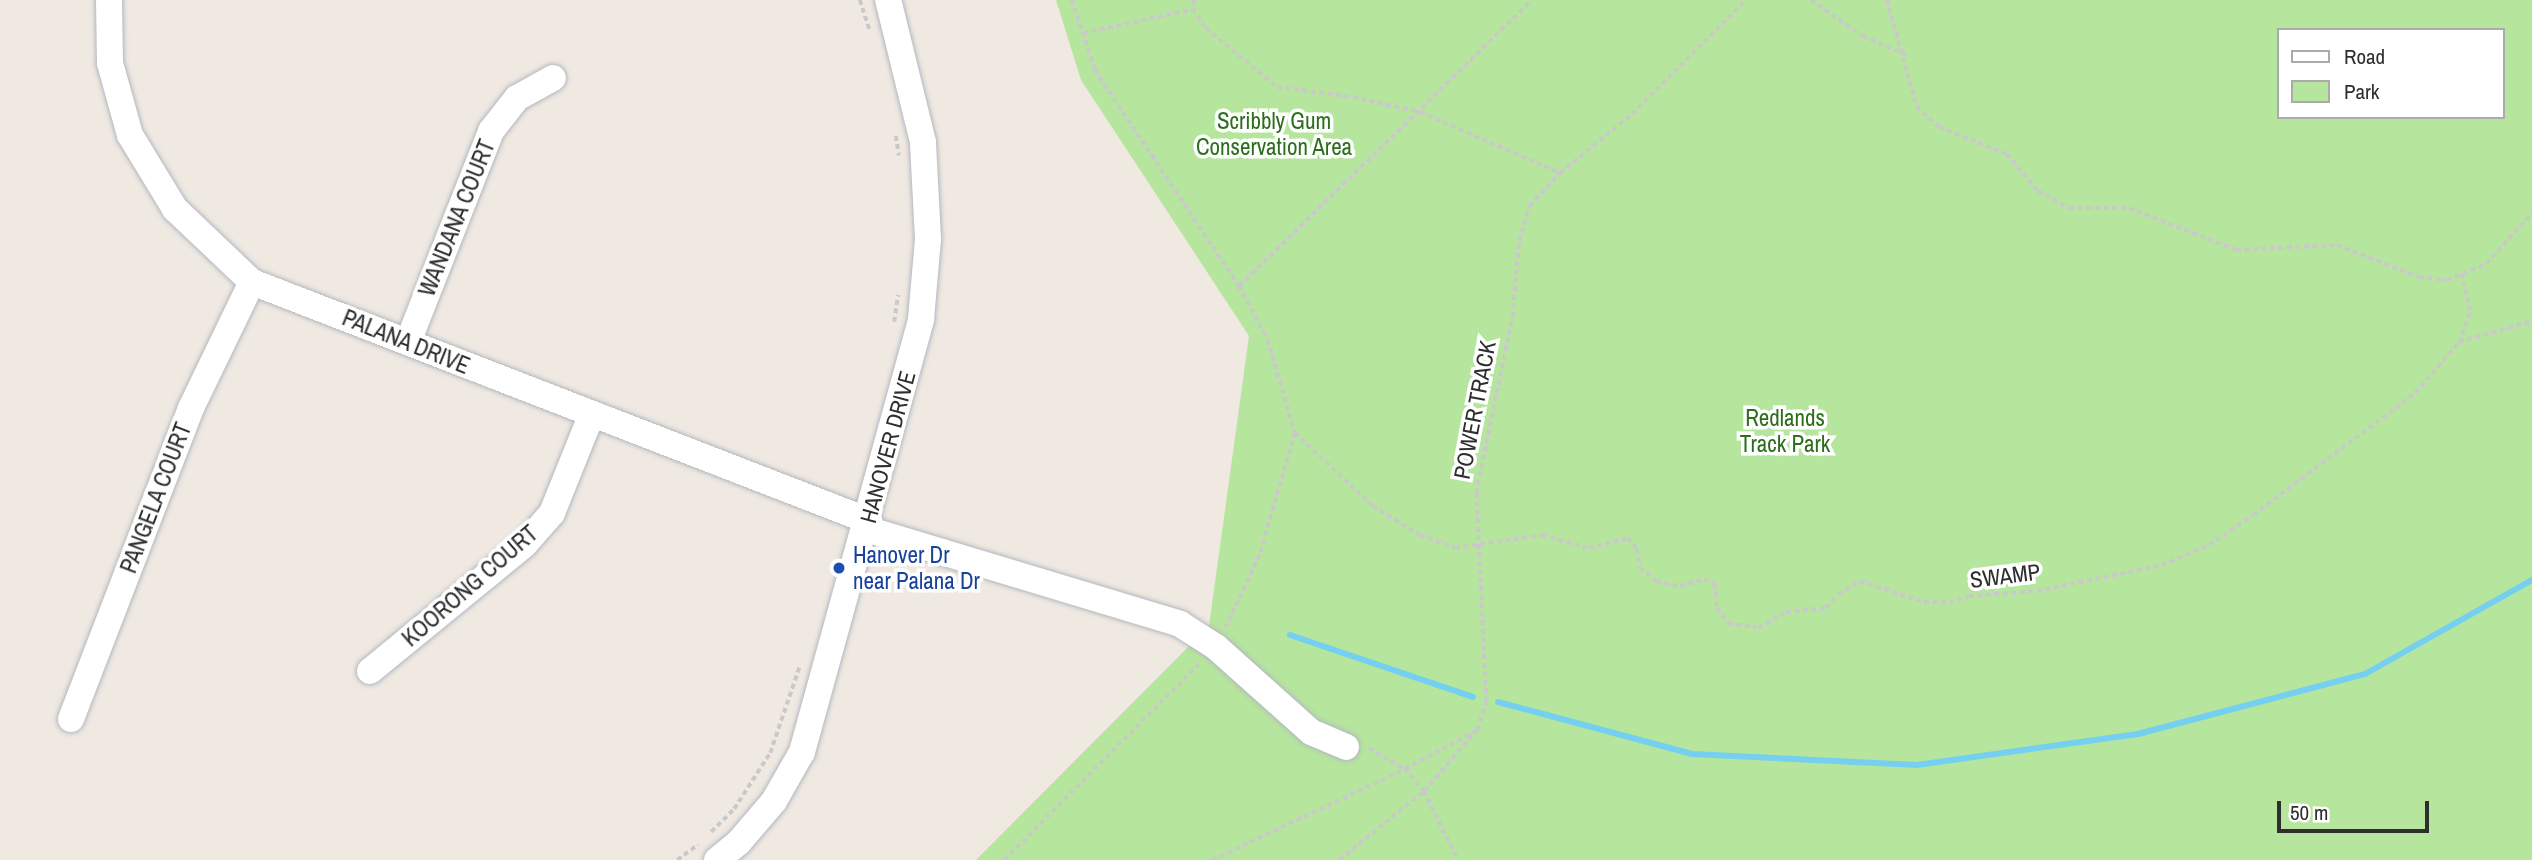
<!DOCTYPE html>
<style>
body{margin:0}
#map{position:relative;width:2532px;height:860px;overflow:hidden;background:#efe9e1;font-family:"Archivo Narrow",sans-serif}
div>[style]{position:absolute}
[style*='--x']{left:calc(var(--x)*1px);top:calc(var(--y)*1px);width:calc(var(--w)*1px);rotate:calc(var(--a)*1deg)}
.green>*{inset:0;background:#b6e59e}
.stream>*{height:6px;margin:-3px;padding:0 3px;transform-origin:3px;border-radius:3px;background:#75cff0}
.path>*{height:3.5px;margin-top:-1.75px;transform-origin:0;background:repeating-linear-gradient(90deg,#c9c9c9 0 5px,transparent 0 8.5px)}
.roads{filter:drop-shadow(0 0 2px #b4b7c1) drop-shadow(0 0 2px #b4b7c1)}
.minor>*{height:26px;margin:-13px;padding:0 13px;transform-origin:13px;border-radius:13px;background:#fff}
.dots>*{width:19px;height:19px;translate:-50% -50%;box-sizing:border-box;border:4px solid #fff;border-radius:50%}
span{translate:-50% -50%;white-space:nowrap;text-align:center;line-height:1.15;-webkit-text-stroke:7px #fff;paint-order:stroke}
.park-label{font-size:23px;color:#2c6e1b}
.street-label{font-size:23px;color:#2e2e2e}
.transit-label{font-size:23px;color:#164399}
.left{translate:0 -50%;text-align:left}
.legend{position:absolute;left:2277px;top:28px;width:228px;height:91px;box-sizing:border-box;background:#fff;border:2px solid #ababab;margin:0;padding:9px 12px;list-style:none;font-size:21px;color:#2e2e2e}
.legend li{display:flex;align-items:center;gap:14px;height:35px}
.legend b{width:35px;border:2px solid #ababab}
.scale{position:absolute;left:2277px;top:801px;width:152px;height:32px;box-sizing:border-box;border:4px solid #2e2e2e;border-top:0;padding-left:9px;font-size:21px;line-height:24px;white-space:nowrap;color:#2e2e2e;-webkit-text-stroke:5px #fff;paint-order:stroke}
</style>
<div id="map">
<div class="green">
<div style="clip-path:polygon(evenodd,1056px 0,2532px 0,2532px 860px,976px 860px,1209px 626px,1249px 336px,1081px 80px,1056px 0,2278px 30px,2502px 30px,2502px 117px,2278px 117px,2278px 30px)"></div>
</div>
<div class="stream">
<div style="--x:1290;--y:635;--w:193;--a:18.7"></div>
<div style="--x:1498;--y:702;--w:201;--a:15"></div>
<div style="--x:1692;--y:754;--w:225;--a:2.8"></div>
<div style="--x:1917;--y:765;--w:223;--a:-8"></div>
<div style="--x:2138;--y:734;--w:235;--a:-14.8"></div>
<div style="--x:2365;--y:674;--w:192;--a:-29.4"></div>
</div>
<div class="path">
<div style="--x:860;--y:0;--w:32;--a:72"></div>
<div style="--x:1072;--y:0;--w:74;--a:71.8"></div>
<div style="--x:1095;--y:70;--w:260;--a:56.3"></div>
<div style="--x:1239;--y:286;--w:61;--a:61.8"></div>
<div style="--x:1268;--y:340;--w:97;--a:73.8"></div>
<div style="--x:1295;--y:433;--w:127;--a:106"></div>
<div style="--x:1260;--y:555;--w:80;--a:115.3"></div>
<div style="--x:1195;--y:0;--w:9;--a:103"></div>
<div style="--x:1193;--y:9;--w:23;--a:56"></div>
<div style="--x:1206;--y:28;--w:92;--a:39.7"></div>
<div style="--x:1277;--y:87;--w:77;--a:7.5"></div>
<div style="--x:1353;--y:97;--w:69;--a:12.6"></div>
<div style="--x:1420;--y:112;--w:153;--a:23.5"></div>
<div style="--x:1811;--y:0;--w:63;--a:34.7"></div>
<div style="--x:1863;--y:36;--w:47;--a:23.8"></div>
<div style="--x:1887;--y:0;--w:111;--a:74.3"></div>
<div style="--x:1917;--y:107;--w:30;--a:42"></div>
<div style="--x:1939;--y:127;--w:73;--a:21.7"></div>
<div style="--x:2007;--y:154;--w:48;--a:50"></div>
<div style="--x:2038;--y:191;--w:36;--a:28"></div>
<div style="--x:2070;--y:208;--w:59;--a:0"></div>
<div style="--x:2129;--y:208;--w:115;--a:21.4"></div>
<div style="--x:2236;--y:250;--w:101;--a:-2.8"></div>
<div style="--x:2337;--y:245;--w:88;--a:21.3"></div>
<div style="--x:2419;--y:277;--w:28;--a:6"></div>
<div style="--x:2447;--y:280;--w:42;--a:-22.3"></div>
<div style="--x:2486;--y:264;--w:69;--a:-48"></div>
<div style="--x:1083;--y:33;--w:113;--a:-12.3"></div>
<div style="--x:896;--y:136;--w:20;--a:81"></div>
<div style="--x:1239;--y:286;--w:409;--a:-44.3"></div>
<div style="--x:894;--y:322;--w:27;--a:-82"></div>
<div style="--x:2459;--y:342;--w:33;--a:-70"></div>
<div style="--x:2470;--y:311;--w:37;--a:-103"></div>
<div style="--x:1295;--y:433;--w:107;--a:43.1"></div>
<div style="--x:1373;--y:506;--w:55;--a:31.7"></div>
<div style="--x:1420;--y:535;--w:37;--a:20"></div>
<div style="--x:1455;--y:548;--w:88;--a:-8.5"></div>
<div style="--x:1542;--y:535;--w:49;--a:15.5"></div>
<div style="--x:1589;--y:548;--w:40;--a:-14.4"></div>
<div style="--x:1628;--y:538;--w:14;--a:51"></div>
<div style="--x:1637;--y:549;--w:19;--a:81"></div>
<div style="--x:1640;--y:568;--w:21;--a:39"></div>
<div style="--x:1656;--y:581;--w:25;--a:12"></div>
<div style="--x:1680;--y:586;--w:25;--a:-16"></div>
<div style="--x:1704;--y:579;--w:12;--a:24"></div>
<div style="--x:1715;--y:584;--w:24;--a:85"></div>
<div style="--x:1717;--y:608;--w:19;--a:54"></div>
<div style="--x:1728;--y:623;--w:30;--a:9"></div>
<div style="--x:1758;--y:628;--w:32;--a:-30"></div>
<div style="--x:1786;--y:612;--w:40;--a:-5.7"></div>
<div style="--x:1826;--y:608;--w:18;--a:-49"></div>
<div style="--x:1838;--y:594;--w:26;--a:-31"></div>
<div style="--x:1860;--y:581;--w:67;--a:18.2"></div>
<div style="--x:1924;--y:602;--w:25;--a:2"></div>
<div style="--x:1949;--y:603;--w:21;--a:-19"></div>
<div style="--x:1969;--y:596;--w:68;--a:-4.2"></div>
<div style="--x:2037;--y:591;--w:128;--a:-11.7"></div>
<div style="--x:2162;--y:565;--w:51;--a:-23.1"></div>
<div style="--x:2209;--y:545;--w:53;--a:-34.3"></div>
<div style="--x:2253;--y:515;--w:203;--a:-37"></div>
<div style="--x:2415;--y:393;--w:67;--a:-49.2"></div>
<div style="--x:2459;--y:342;--w:76;--a:-16"></div>
<div style="--x:1369;--y:748;--w:42;--a:30.3"></div>
<div style="--x:1405;--y:769;--w:29;--a:49"></div>
<div style="--x:1424;--y:791;--w:77;--a:63.8"></div>
<div style="--x:711;--y:832;--w:33;--a:-45"></div>
<div style="--x:734;--y:809;--w:67;--a:-57.3"></div>
<div style="--x:770;--y:753;--w:93;--a:-71.2"></div>
<div style="--x:677;--y:860;--w:26;--a:-36"></div>
<div style="--x:1004;--y:860;--w:276;--a:-45.1"></div>
<div style="--x:1212;--y:860;--w:213;--a:-25.2"></div>
<div style="--x:1405;--y:769;--w:80;--a:-28.5"></div>
<div style="--x:1339;--y:860;--w:109;--a:-39.1"></div>
<div style="--x:1424;--y:791;--w:81;--a:-49"></div>
<div style="--x:1477;--y:730;--w:29;--a:-72"></div>
<div style="--x:1486;--y:702;--w:209;--a:-92.7"></div>
<div style="--x:1476;--y:493;--w:180;--a:-78.4"></div>
<div style="--x:1512;--y:317;--w:76;--a:-84.7"></div>
<div style="--x:1519;--y:241;--w:36;--a:-74"></div>
<div style="--x:1529;--y:206;--w:45;--a:-46.8"></div>
<div style="--x:1560;--y:173;--w:93;--a:-39.3"></div>
<div style="--x:1632;--y:114;--w:161;--a:-45"></div>
</div>
<div class="roads">
<div class="minor">
<div style="--x:109;--y:0;--w:63;--a:89.1"></div>
<div style="--x:110;--y:63;--w:75;--a:74.5"></div>
<div style="--x:130;--y:135;--w:87;--a:58.7"></div>
<div style="--x:175;--y:209;--w:106;--a:43.5"></div>
<div style="--x:252;--y:282;--w:662;--a:21.17"></div>
<div style="--x:408;--y:342;--w:227;--a:-68.5"></div>
<div style="--x:491;--y:131;--w:42;--a:-51.8"></div>
<div style="--x:517;--y:98;--w:41;--a:-29.1"></div>
<div style="--x:866;--y:529;--w:328;--a:16.8"></div>
<div style="--x:1180;--y:624;--w:43;--a:32.6"></div>
<div style="--x:1216;--y:647;--w:127;--a:41.8"></div>
<div style="--x:1311;--y:732;--w:38;--a:23"></div>
<div style="--x:370;--y:671;--w:200;--a:-39.3"></div>
<div style="--x:525;--y:544;--w:41;--a:-48.9"></div>
<div style="--x:552;--y:513;--w:105;--a:-68.1"></div>
<div style="--x:71;--y:719;--w:333;--a:-68.9"></div>
<div style="--x:191;--y:408;--w:140;--a:-64.2"></div>
<div style="--x:717;--y:860;--w:28;--a:-39"></div>
<div style="--x:739;--y:842;--w:54;--a:-49.5"></div>
<div style="--x:774;--y:801;--w:56;--a:-60.3"></div>
<div style="--x:802;--y:752;--w:449;--a:-74.6"></div>
<div style="--x:921;--y:319;--w:80;--a:-85"></div>
<div style="--x:928;--y:239;--w:97;--a:-93"></div>
<div style="--x:923;--y:142;--w:146;--a:-103.8"></div>
</div>
</div>
<div class="dots">
<div style="left:839px;top:568px;background:#1a4fb4"></div>
</div>
<div class="park-label">
<span style="left:1274px;top:134px">Scribbly Gum<br>Conservation Area</span>
<span style="left:1785px;top:431px">Redlands<br>Track Park</span>
</div>
<div class="street-label">
<span style="left:457px;top:218px;rotate:-68deg">WANDANA COURT</span>
<span style="left:406px;top:342px;rotate:22deg">PALANA DRIVE</span>
<span style="left:1475px;top:410px;rotate:-79deg">POWER TRACK</span>
<span style="left:888px;top:447px;rotate:-75deg">HANOVER DRIVE</span>
<span style="left:156px;top:498px;rotate:-69deg">PANGELA COURT</span>
<span style="left:2005px;top:576px;rotate:-7deg">SWAMP</span>
<span style="left:470px;top:586px;rotate:-41deg">KOORONG COURT</span>
</div>
<div class="transit-label">
<span class="left" style="left:853px;top:568px">Hanover Dr<br>near Palana Dr</span>
</div>
<ul class="legend">
<li><b style="height:9px;background:#fff"></b>Road</li>
<li><b style="height:19px;background:#b6e59e"></b>Park</li>
</ul>
<div class="scale">50 m</div>
</div>
